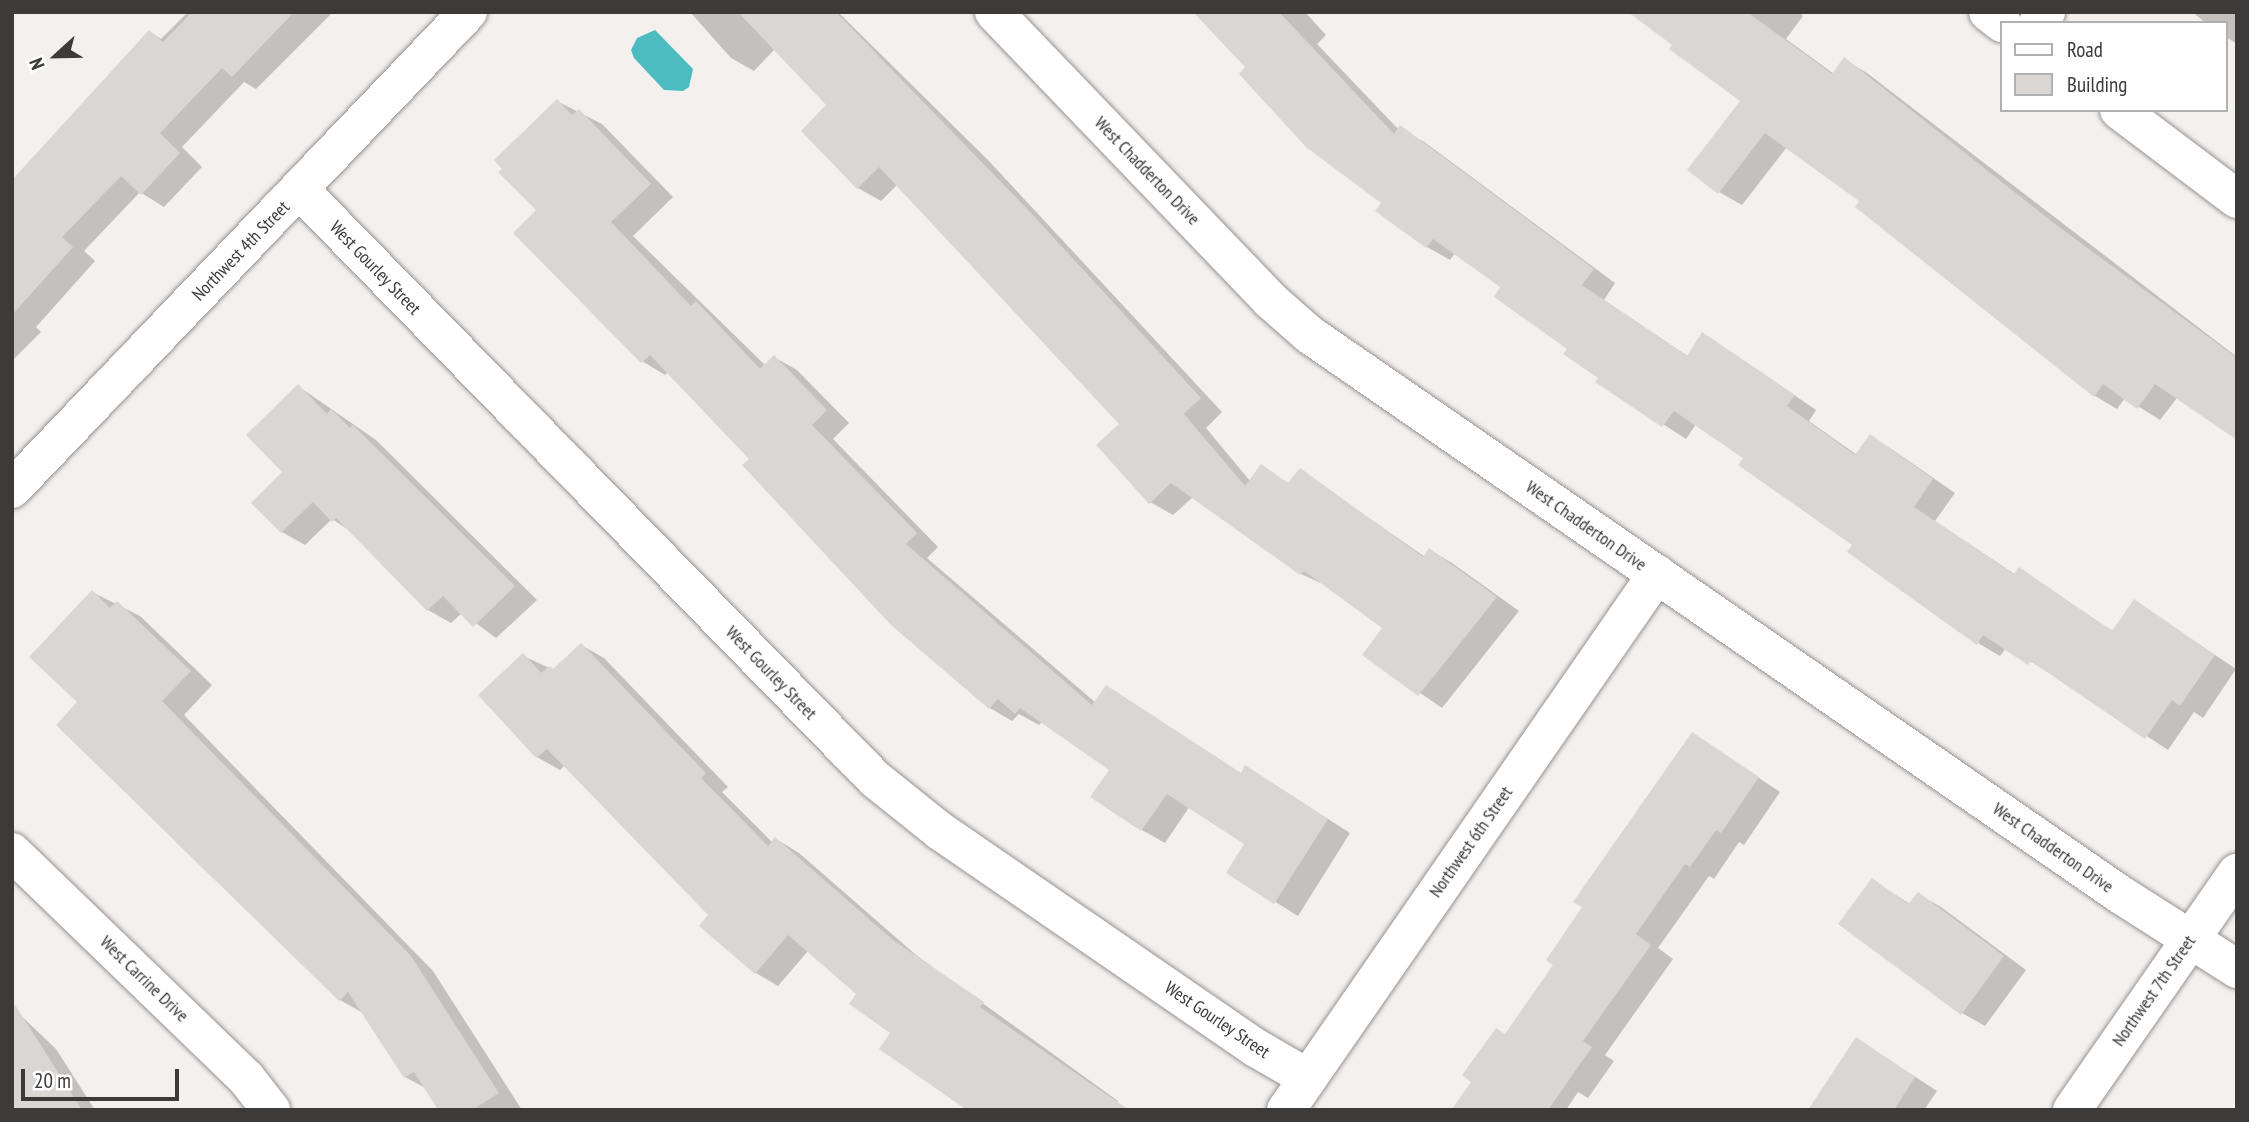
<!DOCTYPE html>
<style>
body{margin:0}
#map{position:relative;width:2249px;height:1122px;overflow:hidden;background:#f4f0ee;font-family:"PT Sans Narrow",sans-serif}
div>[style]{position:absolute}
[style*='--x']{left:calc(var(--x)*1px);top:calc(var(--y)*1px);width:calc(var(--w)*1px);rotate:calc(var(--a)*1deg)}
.water>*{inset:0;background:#4cbcc1}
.shadow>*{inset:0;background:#0003}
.building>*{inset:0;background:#dad6d3}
.roads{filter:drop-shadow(0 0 2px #979390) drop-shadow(0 0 2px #979390)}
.street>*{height:38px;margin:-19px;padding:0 19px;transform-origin:19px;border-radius:19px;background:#fff}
span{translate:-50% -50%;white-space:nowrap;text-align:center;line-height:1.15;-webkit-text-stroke:6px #fffefe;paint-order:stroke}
.street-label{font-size:18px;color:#3c3b3a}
.frame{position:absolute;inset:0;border:14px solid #3c3b3a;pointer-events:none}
.legend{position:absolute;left:2000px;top:21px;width:228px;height:91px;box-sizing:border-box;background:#fffefe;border:2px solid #b1b0b0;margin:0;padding:9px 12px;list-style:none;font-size:21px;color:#3c3b3a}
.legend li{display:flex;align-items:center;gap:14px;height:35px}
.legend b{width:35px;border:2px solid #b1b0b0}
.north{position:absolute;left:21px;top:21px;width:70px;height:70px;-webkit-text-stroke:5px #fffefe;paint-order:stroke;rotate:248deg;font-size:19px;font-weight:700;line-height:28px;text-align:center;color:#3c3b3a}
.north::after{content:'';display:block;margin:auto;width:24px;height:32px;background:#3c3b3a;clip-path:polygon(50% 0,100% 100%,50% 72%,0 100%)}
.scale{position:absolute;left:21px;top:1069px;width:158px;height:32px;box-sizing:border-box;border:4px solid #3c3b3a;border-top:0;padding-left:9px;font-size:21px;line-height:24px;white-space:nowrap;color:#3c3b3a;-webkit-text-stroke:5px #fffefe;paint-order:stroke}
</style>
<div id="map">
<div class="water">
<div style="clip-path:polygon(655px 30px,693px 69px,689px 87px,683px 91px,664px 90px,634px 58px,631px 50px,637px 38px)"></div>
</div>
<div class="shadow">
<div style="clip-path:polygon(188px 12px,333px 12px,256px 89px,244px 82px,182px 147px,202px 167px,164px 207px,140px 192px,84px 251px,95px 261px,36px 327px,41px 332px,12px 361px,12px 182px,150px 32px,161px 39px)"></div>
<div style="clip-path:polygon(690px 12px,838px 12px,988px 160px,1222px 412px,1206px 428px,1250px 481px,1261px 467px,1290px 484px,1300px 470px,1425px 557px,1430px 550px,1452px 563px,1519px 611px,1442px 708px,1365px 655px,1384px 628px,1325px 585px,1301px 574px,1193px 497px,1173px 515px,1150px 502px,1122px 424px,898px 184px,881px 201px,858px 188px,828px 105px,775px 49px,754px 71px,731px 58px)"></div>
<div style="clip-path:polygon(1196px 12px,1305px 12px,1326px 35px,1317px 44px,1399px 130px,1423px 141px,1615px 283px,1604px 300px,1689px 357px,1725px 348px,1816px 410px,1809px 421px,1857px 455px,1870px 437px,1893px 450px,1955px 493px,1935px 521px,2016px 575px,2020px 570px,2114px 632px,2134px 601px,2236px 669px,2203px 718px,2194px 712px,2168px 750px,2053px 674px,2006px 648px,2000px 656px,1978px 643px,1745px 458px,1696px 424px,1686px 439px,1598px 382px,1601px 378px,1503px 287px,1455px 253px,1450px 260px,1427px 247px,1378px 211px,1384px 203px)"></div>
<div style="clip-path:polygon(1634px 12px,1799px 12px,1803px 16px,1786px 39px,1834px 74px,1845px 60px,1867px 73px,2237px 357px,2237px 438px,2177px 398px,2160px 420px,2125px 398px,2117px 409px,2095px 396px,1861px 201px,1787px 147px,1742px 205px,1719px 192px,1743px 101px)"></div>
<div style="clip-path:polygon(2192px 12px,2237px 12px,2237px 44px,2226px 37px,2226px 23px,2206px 23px)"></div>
<div style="clip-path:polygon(557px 101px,602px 124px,673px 197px,633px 236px,766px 366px,774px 357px,797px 370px,849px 423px,833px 439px,938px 547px,927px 558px,1096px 703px,1107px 687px,1242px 774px,1269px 781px,1350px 833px,1298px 916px,1228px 872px,1247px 843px,1190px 806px,1165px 843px,1142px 830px,1112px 769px,1043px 721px,1039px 725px,1019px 714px,1012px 721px,990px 708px,668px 372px,665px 375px,642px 361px,538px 210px)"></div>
<div style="clip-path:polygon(298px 386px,376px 440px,537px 600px,496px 638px,462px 613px,451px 623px,428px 610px,352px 532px,332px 519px,305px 545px,282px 532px,253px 503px,284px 472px)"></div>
<div style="clip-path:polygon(92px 592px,140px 616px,212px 685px,184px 715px,433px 971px,522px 1110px,440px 1110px,427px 1089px,405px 1077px,363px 1013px,340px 1000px,176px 842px,79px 702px)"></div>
<div style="clip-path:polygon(581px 645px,604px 658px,728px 787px,722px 792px,773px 843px,776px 839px,799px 853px,916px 955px,1118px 1101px,1112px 1110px,892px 1033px,858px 994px,808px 951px,778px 986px,756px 973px,711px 915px,565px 765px,560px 770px,537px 757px,481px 695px,523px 656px,554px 670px)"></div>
<div style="clip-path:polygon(1693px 734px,1780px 792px,1744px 845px,1739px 842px,1714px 879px,1709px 876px,1658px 948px,1673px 959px,1605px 1055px,1614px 1061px,1588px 1098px,1578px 1092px,1566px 1110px,1453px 1110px,1556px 965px,1584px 907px)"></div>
<div style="clip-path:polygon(1872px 880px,1910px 904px,1918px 894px,1941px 907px,2026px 970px,1985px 1026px,1962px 1013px)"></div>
<div style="clip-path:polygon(12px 1007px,56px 1049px,95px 1110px,12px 1110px)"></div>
<div style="clip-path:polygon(1857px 1039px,1937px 1091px,1924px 1110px,1809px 1110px)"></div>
</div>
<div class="building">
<div style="clip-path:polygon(192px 12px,294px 12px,232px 77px,222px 68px,160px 133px,180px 153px,141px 195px,121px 176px,62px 237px,73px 247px,12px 315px,12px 180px,149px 30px,163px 42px)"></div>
<div style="clip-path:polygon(738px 12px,836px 12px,1032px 214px,1201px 398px,1184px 414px,1245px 486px,1261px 464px,1288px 483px,1300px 468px,1423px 557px,1429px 548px,1497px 597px,1418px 696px,1362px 655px,1382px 628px,1304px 571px,1300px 575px,1171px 483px,1149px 504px,1096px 445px,1119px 424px,879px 167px,857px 189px,801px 131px,826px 105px)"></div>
<div style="clip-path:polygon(1193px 12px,1279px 12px,1394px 134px,1400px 125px,1594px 269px,1582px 285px,1687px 356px,1702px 332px,1795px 395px,1787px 406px,1855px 455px,1870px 434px,1933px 479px,1914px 507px,2014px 574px,2019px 567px,2112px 631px,2134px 599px,2215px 655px,2180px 706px,2172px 700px,2145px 739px,2031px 661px,2028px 665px,1983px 635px,1977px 645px,1847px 552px,1852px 545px,1738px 465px,1743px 458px,1674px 411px,1662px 427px,1595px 382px,1598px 378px,1563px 354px,1567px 349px,1494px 297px,1500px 287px,1433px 239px,1426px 248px,1375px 211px,1381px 203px,1306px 147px,1239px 74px,1245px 67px)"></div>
<div style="clip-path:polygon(1628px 12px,1747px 12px,1832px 74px,1844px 57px,2055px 224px,2237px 358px,2237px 440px,2155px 384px,2137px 409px,2103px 384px,2094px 397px,1855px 207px,1859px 201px,1765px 133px,1718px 194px,1687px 170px,1740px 101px,1669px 49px,1672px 45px)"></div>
<div style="clip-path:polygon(557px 99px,572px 115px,579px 109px,651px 184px,611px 222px,691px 306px,696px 301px,760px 369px,774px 355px,827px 410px,812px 425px,917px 533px,906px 544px,1092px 705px,1106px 685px,1241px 773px,1245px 765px,1328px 819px,1274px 904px,1226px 873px,1244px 844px,1167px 794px,1141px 831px,1090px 797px,1109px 770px,1020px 708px,1015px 714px,998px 699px,989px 709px,891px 625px,742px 465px,749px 459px,650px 355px,641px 363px,513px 233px,536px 210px,498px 172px,502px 169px,494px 160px)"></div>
<div style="clip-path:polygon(298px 384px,327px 414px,331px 409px,350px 428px,353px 425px,515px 586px,473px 627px,443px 596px,427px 611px,336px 518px,332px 522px,313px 502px,281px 533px,251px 503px,282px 472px,246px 435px)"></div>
<div style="clip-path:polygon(92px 590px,110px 608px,117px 601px,191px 671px,162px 701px,411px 956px,499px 1093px,472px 1110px,438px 1110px,414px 1072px,404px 1078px,348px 992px,339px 1001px,56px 725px,77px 702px,29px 657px)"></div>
<div style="clip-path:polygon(581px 643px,706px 773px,701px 778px,768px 846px,775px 837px,893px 940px,984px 1002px,980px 1007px,1129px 1110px,967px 1110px,879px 1049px,890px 1033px,849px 1004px,856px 994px,788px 935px,755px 974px,699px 926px,708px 915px,547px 749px,536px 758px,478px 695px,523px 653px,541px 673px,550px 666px,553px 669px)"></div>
<div style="clip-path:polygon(1692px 732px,1759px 777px,1721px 833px,1716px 830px,1690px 867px,1685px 864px,1636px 934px,1651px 945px,1583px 1041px,1592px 1047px,1548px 1110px,1451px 1110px,1471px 1082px,1462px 1075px,1496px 1028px,1505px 1034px,1553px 965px,1546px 960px,1582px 907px,1573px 902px)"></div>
<div style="clip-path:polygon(1872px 878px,1908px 904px,1918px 892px,2004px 956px,1961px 1015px,1838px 924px)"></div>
<div style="clip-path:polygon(12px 1000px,82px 1110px,12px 1110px)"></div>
<div style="clip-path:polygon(1856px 1037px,1915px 1077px,1894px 1110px,1808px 1110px)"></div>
</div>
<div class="roads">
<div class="street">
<div style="--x:994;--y:12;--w:399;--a:46.2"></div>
<div style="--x:1270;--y:300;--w:53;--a:41.2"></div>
<div style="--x:1310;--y:335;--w:986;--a:34.63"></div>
<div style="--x:2121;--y:895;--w:138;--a:32.5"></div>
<div style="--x:1988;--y:12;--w:18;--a:38"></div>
<div style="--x:2038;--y:23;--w:14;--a:-54"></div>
<div style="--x:2119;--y:110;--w:148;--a:37"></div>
<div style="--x:300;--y:190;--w:823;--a:45.69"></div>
<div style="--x:875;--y:779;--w:83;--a:38.7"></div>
<div style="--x:940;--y:831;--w:383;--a:34.5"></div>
<div style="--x:1256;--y:1048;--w:60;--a:30"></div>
<div style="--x:12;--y:489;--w:660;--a:-46.29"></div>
<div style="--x:12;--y:852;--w:325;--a:44"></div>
<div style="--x:246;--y:1078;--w:41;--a:52"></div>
<div style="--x:1286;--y:1110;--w:652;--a:-55.31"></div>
<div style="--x:2072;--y:1110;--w:289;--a:-55.2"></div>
</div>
</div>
<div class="street-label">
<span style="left:1147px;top:171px;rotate:46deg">West Chadderton Drive</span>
<span style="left:241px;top:251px;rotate:-46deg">Northwest 4th Street</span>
<span style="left:375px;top:268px;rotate:46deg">West Gourley Street</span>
<span style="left:1586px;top:526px;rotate:35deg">West Chadderton Drive</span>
<span style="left:771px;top:673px;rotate:46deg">West Gourley Street</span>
<span style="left:1471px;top:842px;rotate:-55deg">Northwest 6th Street</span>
<span style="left:2053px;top:848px;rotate:35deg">West Chadderton Drive</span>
<span style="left:144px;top:979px;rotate:44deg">West Carrine Drive</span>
<span style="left:2154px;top:991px;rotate:-55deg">Northwest 7th Street</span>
<span style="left:1217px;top:1020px;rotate:34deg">West Gourley Street</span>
</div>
<div class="frame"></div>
<ul class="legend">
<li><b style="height:9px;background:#fff"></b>Road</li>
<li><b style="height:19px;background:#dad6d3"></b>Building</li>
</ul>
<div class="north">N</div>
<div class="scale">20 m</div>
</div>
